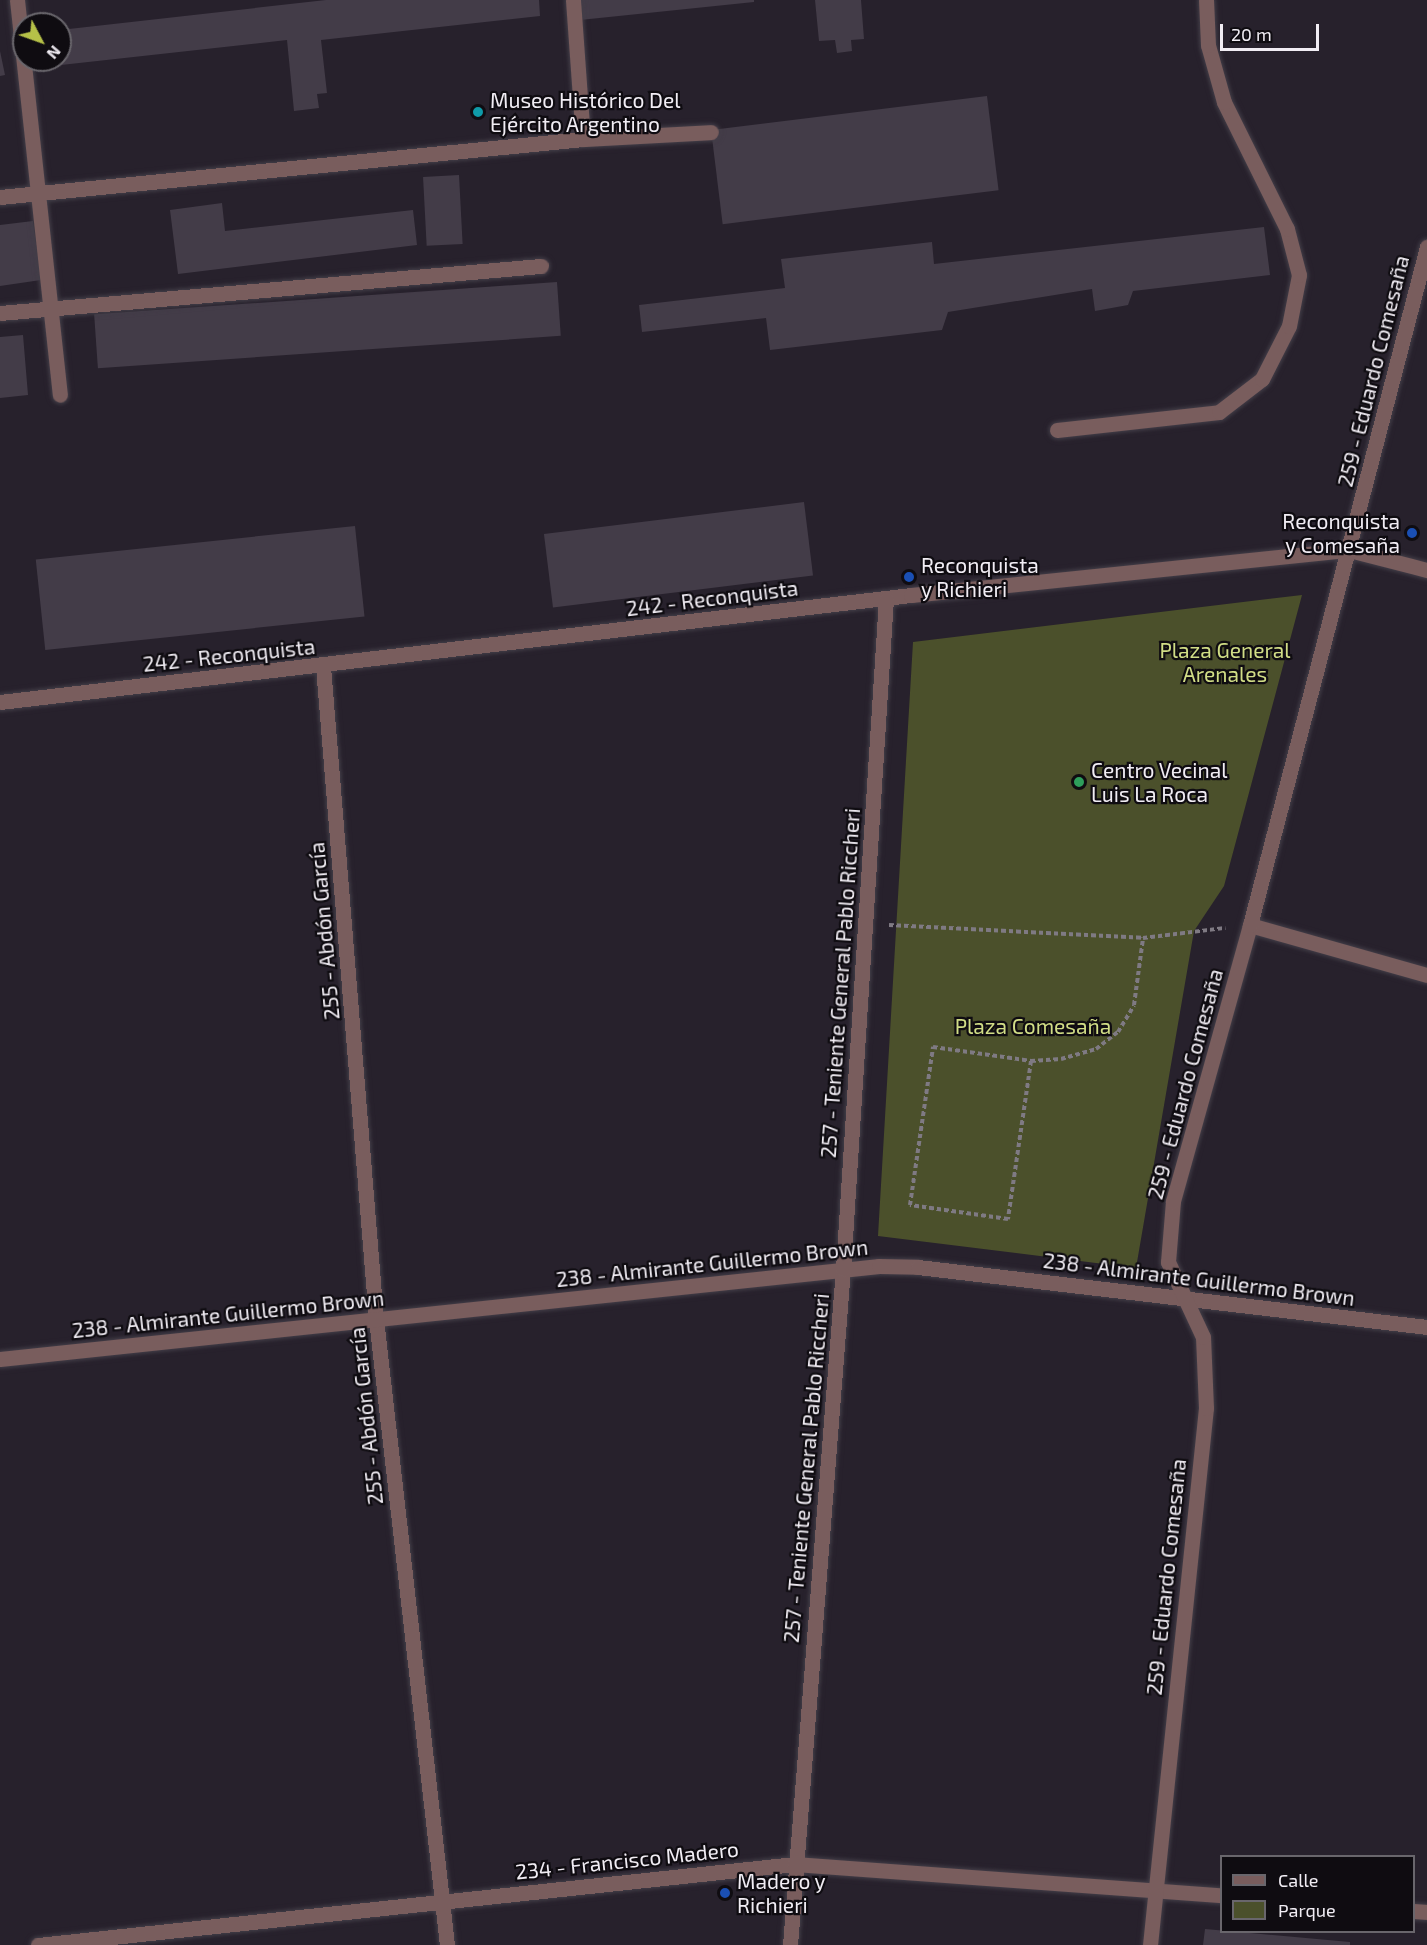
<!DOCTYPE html>
<meta charset="utf-8">
<style>
body{margin:0}
#map{position:relative;width:1427px;height:1945px;overflow:hidden;background:#27212c;font-family:"Exo 2",sans-serif}
div>[style]{position:absolute}
[style*='--x']{left:calc(var(--x)*1px);top:calc(var(--y)*1px);width:calc(var(--w)*1px);rotate:calc(var(--a)*1deg)}
.green>*{inset:0;background:#4b502b}
.building>*{inset:0;background:#433c48;transform-origin:0 0}
.path>*{height:4px;margin-top:-2px;transform-origin:0;background:repeating-linear-gradient(90deg,#7f7a83 0 4.5px,transparent 0 7.5px)}
.roads{filter:drop-shadow(0 0 2px #433e48) drop-shadow(0 0 2px #433e48)}
.minor>*{height:15px;margin:-7.5px;padding:0 7.5px;transform-origin:7.5px;border-radius:7.5px;background:#795d5d}
.dots>*{width:16px;height:16px;translate:-50% -50%;box-sizing:border-box;border:3px solid #0f0c11;border-radius:50%}
span{translate:-50% -50%;white-space:nowrap;text-align:center;line-height:1.15;-webkit-text-stroke:4.5px #0f0c11;paint-order:stroke}
.poi-label{font-size:21px;color:#f1edf4}
.left{translate:0 -50%;text-align:left}
.right{translate:-100% -50%;text-align:right}
.street-label{font-size:21px;color:#f1edf4}
.park-label{font-size:21px;color:#d1dd86}
.legend{position:absolute;left:1220px;top:1855px;width:195px;height:78px;box-sizing:border-box;background:#0f0c11;border:2px solid #69666c;margin:0;padding:8px 10px;list-style:none;font-size:18px;color:#f1edf4}
.legend li{display:flex;align-items:center;gap:12px;height:30px}
.legend b{width:30px;border:2px solid #69666c}
.north{position:absolute;left:12px;top:12px;width:60px;height:60px;box-sizing:border-box;background:#0f0c11;border:2px solid #69666c;border-radius:50%;rotate:131deg;font-size:16px;font-weight:700;line-height:24px;text-align:center;color:#f1edf4}
.north::after{content:'';display:block;margin:auto;width:21px;height:27px;background:#b6c148;clip-path:polygon(50% 0,100% 100%,50% 72%,0 100%)}
.scale{position:absolute;left:1220px;top:24px;width:99px;height:27px;box-sizing:border-box;border:3px solid #f1edf4;border-top:0;padding-left:8px;font-size:18px;line-height:21px;white-space:nowrap;color:#f1edf4;-webkit-text-stroke:4px #0f0c11;paint-order:stroke}
</style>
<div id="map">
<div class="green">
<div style="clip-path:polygon(1302px 595px,1224px 886px,1194px 931px,1136px 1268px,878px 1236px,913px 642px)"></div>
</div>
<div class="building">
<div style="clip-path:polygon(326px 0,539px 0,540px 16px,321px 40px,327px 93px,317px 94px,319px 108px,294px 111px,287px 40px,61px 65px,60px 30px)"></div>
<div style="clip-path:polygon(578px 0,754px 0,754px 2px,580px 20px)"></div>
<div style="clip-path:polygon(815px 0,861px 0,864px 39px,851px 40px,852px 51px,837px 53px,835px 40px,819px 41px)"></div>
<div style="clip-path:polygon(0 51px,5px 75px,0 76px)"></div>
<div style="left:987px;top:96px;width:95px;height:278px;rotate:83deg"></div>
<div style="left:459px;top:175px;width:69px;height:36px;rotate:87deg"></div>
<div style="clip-path:polygon(222px 203px,225px 231px,413px 210px,417px 245px,178px 274px,170px 210px)"></div>
<div style="clip-path:polygon(33px 221px,41px 280px,0 286px,0 225px)"></div>
<div style="clip-path:polygon(1264px 227px,1270px 275px,1133px 291px,1128px 305px,1095px 311px,1092px 289px,948px 312px,942px 330px,770px 350px,766px 318px,642px 332px,639px 305px,785px 288px,781px 259px,932px 242px,934px 264px)"></div>
<div style="left:557px;top:282px;width:54px;height:464px;rotate:86deg"></div>
<div style="clip-path:polygon(23px 335px,28px 395px,0 398px,0 337px)"></div>
<div style="left:804px;top:502px;width:74px;height:262px;rotate:83deg"></div>
<div style="left:355px;top:526px;width:91px;height:321px;rotate:84deg"></div>
<div style="clip-path:polygon(1205px 1929px,1350px 1942px,1350px 1945px,1203px 1945px)"></div>
</div>
<div class="path">
<div style="--x:889;--y:925;--w:254;--a:2.9"></div>
<div style="--x:1143;--y:938;--w:83;--a:-7"></div>
<div style="--x:1031;--y:1061;--w:160;--a:98.3"></div>
<div style="--x:1008;--y:1219;--w:99;--a:-171.9"></div>
<div style="--x:910;--y:1205;--w:160;--a:-81.7"></div>
<div style="--x:933;--y:1047;--w:99;--a:8.1"></div>
<div style="--x:1031;--y:1061;--w:30;--a:-4"></div>
<div style="--x:1061;--y:1059;--w:36;--a:-16"></div>
<div style="--x:1096;--y:1049;--w:28;--a:-38"></div>
<div style="--x:1118;--y:1032;--w:31;--a:-59"></div>
<div style="--x:1134;--y:1005;--w:68;--a:-82.3"></div>
</div>
<div class="roads">
<div class="minor">
<div style="--x:17;--y:0;--w:397;--a:83.8"></div>
<div style="--x:573;--y:0;--w:139;--a:85.9"></div>
<div style="--x:0;--y:197;--w:586;--a:-5.68"></div>
<div style="--x:583;--y:139;--w:128;--a:-3.1"></div>
<div style="--x:0;--y:313;--w:543;--a:-4.97"></div>
<div style="--x:1057;--y:430;--w:163;--a:-6.3"></div>
<div style="--x:1219;--y:412;--w:54;--a:-37.5"></div>
<div style="--x:1262;--y:379;--w:59;--a:-63"></div>
<div style="--x:1289;--y:326;--w:52;--a:-78.9"></div>
<div style="--x:1299;--y:275;--w:48;--a:-104.6"></div>
<div style="--x:1287;--y:229;--w:142;--a:-116.4"></div>
<div style="--x:1224;--y:102;--w:59;--a:-105.7"></div>
<div style="--x:1208;--y:45;--w:45;--a:-92.5"></div>
<div style="--x:323;--y:666;--w:655;--a:85.36"></div>
<div style="--x:376;--y:1319;--w:630;--a:83.53"></div>
<div style="--x:0;--y:702;--w:917;--a:-6.7"></div>
<div style="--x:911;--y:595;--w:440;--a:-5.9"></div>
<div style="--x:1349;--y:550;--w:81;--a:14.4"></div>
<div style="--x:1250;--y:925;--w:184;--a:15.8"></div>
<div style="--x:0;--y:1359;--w:884;--a:-6.04"></div>
<div style="--x:879;--y:1266;--w:39;--a:1"></div>
<div style="--x:918;--y:1267;--w:513;--a:6.72"></div>
<div style="--x:1414;--y:1911;--w:13;--a:4"></div>
<div style="--x:38;--y:1945;--w:761;--a:-6.11"></div>
<div style="--x:795;--y:1864;--w:428;--a:4.2"></div>
<div style="--x:790;--y:1945;--w:678;--a:-85.52"></div>
<div style="--x:843;--y:1269;--w:671;--a:-86.33"></div>
<div style="--x:1150;--y:1945;--w:540;--a:-84.05"></div>
<div style="--x:1206;--y:1408;--w:71;--a:-92.4"></div>
<div style="--x:1203;--y:1337;--w:83;--a:-115"></div>
<div style="--x:1168;--y:1262;--w:61;--a:-85.3"></div>
<div style="--x:1173;--y:1201;--w:287;--a:-74.4"></div>
<div style="--x:1250;--y:925;--w:701;--a:-75.37"></div>
</div>
</div>
<div class="dots">
<div style="left:478px;top:112px;background:#0f9aa8"></div>
<div style="left:1412px;top:533px;background:#1a4fb4"></div>
<div style="left:909px;top:577px;background:#1a4fb4"></div>
<div style="left:1079px;top:782px;background:#2e9e5b"></div>
<div style="left:725px;top:1893px;background:#1a4fb4"></div>
</div>
<div class="poi-label">
<span class="left" style="left:490px;top:112px">Museo Histórico Del<br>Ejército Argentino</span>
<span class="right" style="left:1400px;top:533px">Reconquista<br>y Comesaña</span>
<span class="left" style="left:921px;top:577px">Reconquista<br>y Richieri</span>
<span class="left" style="left:1091px;top:782px">Centro Vecinal<br>Luis La Roca</span>
<span class="left" style="left:737px;top:1893px">Madero y<br>Richieri</span>
</div>
<div class="street-label">
<span style="left:1373px;top:371px;rotate:-76deg">259 - Eduardo Comesaña</span>
<span style="left:712px;top:598px;rotate:-7deg">242 - Reconquista</span>
<span style="left:229px;top:655px;rotate:-6deg">242 - Reconquista</span>
<span style="left:324px;top:931px;rotate:-95deg">255 - Abdón García</span>
<span style="left:840px;top:983px;rotate:-86deg">257 - Teniente General Pablo Riccheri</span>
<span style="left:1185px;top:1084px;rotate:-75deg">259 - Eduardo Comesaña</span>
<span style="left:712px;top:1263px;rotate:-6deg">238 - Almirante Guillermo Brown</span>
<span style="left:1199px;top:1279px;rotate:7deg">238 - Almirante Guillermo Brown</span>
<span style="left:228px;top:1314px;rotate:-6deg">238 - Almirante Guillermo Brown</span>
<span style="left:366px;top:1416px;rotate:-96deg">255 - Abdón García</span>
<span style="left:806px;top:1468px;rotate:-85deg">257 - Teniente General Pablo Riccheri</span>
<span style="left:1166px;top:1577px;rotate:-84deg">259 - Eduardo Comesaña</span>
<span style="left:627px;top:1860px;rotate:-6deg">234 - Francisco Madero</span>
</div>
<div class="park-label">
<span style="left:1225px;top:662px">Plaza General<br>Arenales</span>
<span style="left:1033px;top:1026px">Plaza Comesaña</span>
</div>
<ul class="legend">
<li><b style="height:8px;background:#795d5d"></b>Calle</li>
<li><b style="height:16px;background:#4b502b"></b>Parque</li>
</ul>
<div class="north">N</div>
<div class="scale">20 m</div>
</div>
